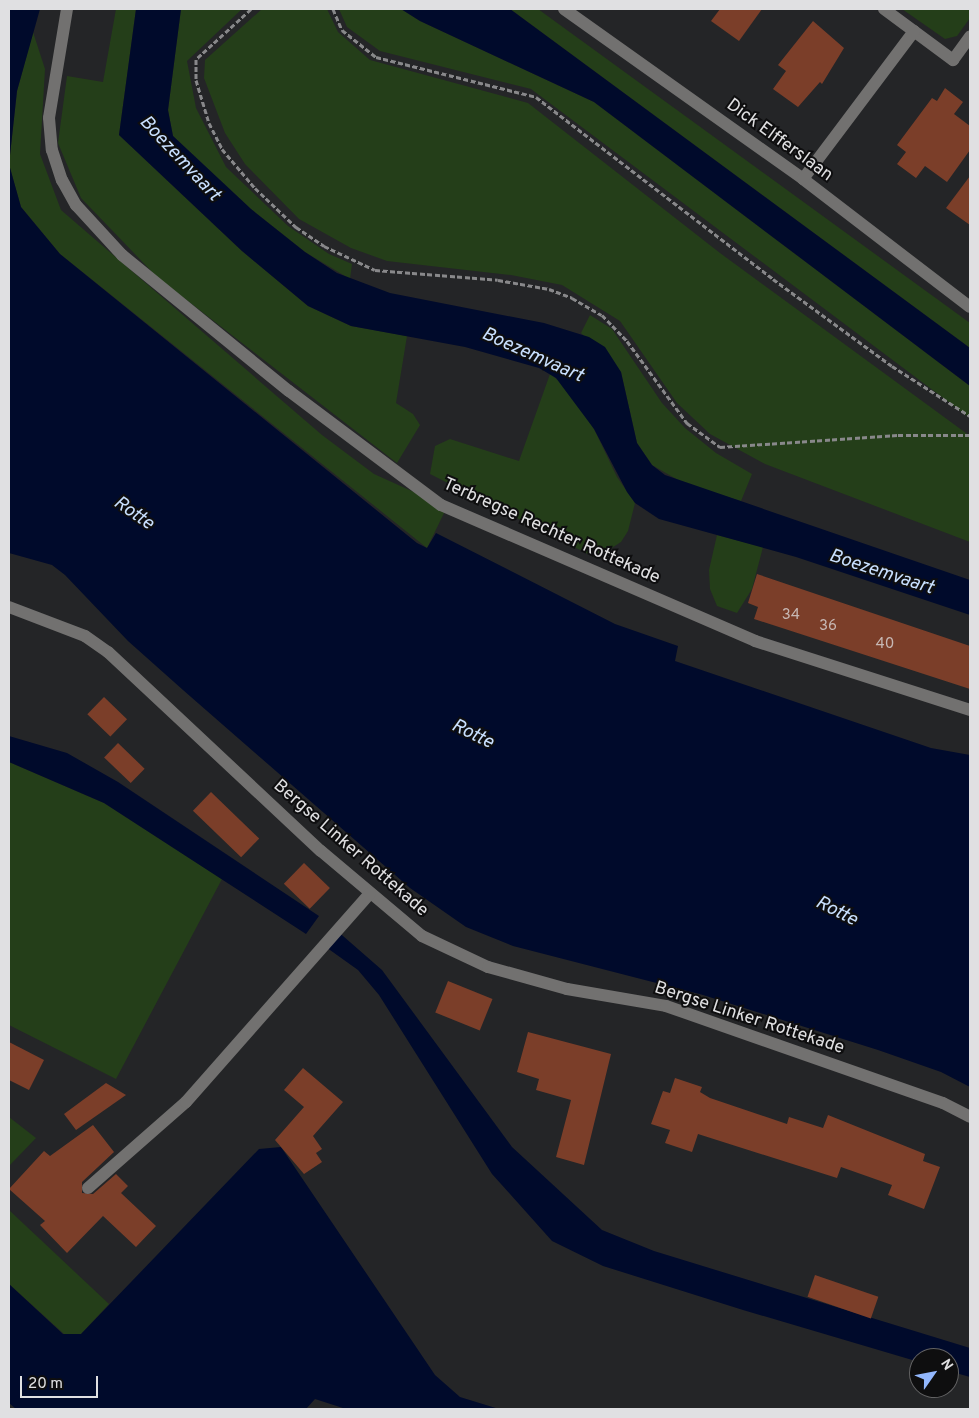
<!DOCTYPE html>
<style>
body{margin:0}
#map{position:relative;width:979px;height:1418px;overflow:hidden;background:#242527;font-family:Overpass,sans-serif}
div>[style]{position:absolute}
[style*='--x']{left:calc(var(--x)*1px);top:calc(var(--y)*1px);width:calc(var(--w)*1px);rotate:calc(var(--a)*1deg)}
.green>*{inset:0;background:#243e19}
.water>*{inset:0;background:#000a2b}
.building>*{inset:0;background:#7b3e29;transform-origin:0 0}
.path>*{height:3px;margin-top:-1.5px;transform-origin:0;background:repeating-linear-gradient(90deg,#88888a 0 5px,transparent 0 7.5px)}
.minor>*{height:12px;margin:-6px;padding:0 6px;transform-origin:6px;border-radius:6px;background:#727170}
span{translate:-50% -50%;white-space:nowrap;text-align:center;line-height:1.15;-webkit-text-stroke:4px #0e0e0f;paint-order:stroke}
.number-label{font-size:15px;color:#c7b8b4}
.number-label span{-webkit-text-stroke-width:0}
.street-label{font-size:18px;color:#e0e0e2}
.water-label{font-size:19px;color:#c9e0ff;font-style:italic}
.frame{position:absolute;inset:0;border:10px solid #e0e0e2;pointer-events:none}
.north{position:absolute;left:909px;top:1348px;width:50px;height:50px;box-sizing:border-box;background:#0e0e0f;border:1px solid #626263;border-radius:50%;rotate:57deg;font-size:14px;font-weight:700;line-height:20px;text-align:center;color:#e0e0e2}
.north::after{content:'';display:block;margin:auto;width:18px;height:22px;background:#92b7fd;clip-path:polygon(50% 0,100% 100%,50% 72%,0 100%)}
.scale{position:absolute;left:20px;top:1376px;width:78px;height:22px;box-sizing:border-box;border:2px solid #e0e0e2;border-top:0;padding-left:6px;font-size:15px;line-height:18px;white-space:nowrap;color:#e0e0e2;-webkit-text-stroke:4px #0e0e0f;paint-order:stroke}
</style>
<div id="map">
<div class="green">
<div style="clip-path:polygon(116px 9px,136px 9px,119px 135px,242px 251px,308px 306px,351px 326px,407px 336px,396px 403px,413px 414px,420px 425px,397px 463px,157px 277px,81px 198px,58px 143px,67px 76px,103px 82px)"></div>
<div style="clip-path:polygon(181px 9px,242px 9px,187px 61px,196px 108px,226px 167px,288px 226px,329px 254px,352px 264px,350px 279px,305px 252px,251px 209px,173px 136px,168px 110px)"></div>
<div style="clip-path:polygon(262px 9px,327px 9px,338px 32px,370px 60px,528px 103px,720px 253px,970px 436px,970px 542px,765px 464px,710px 434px,677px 403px,620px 321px,562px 285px,511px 275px,387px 261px,351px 248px,299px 219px,245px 164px,225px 133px,204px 78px,205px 60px)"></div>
<div style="clip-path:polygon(339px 9px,401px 9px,420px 21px,594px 102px,970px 386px,970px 418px,531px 89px,380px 51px,347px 27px)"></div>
<div style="clip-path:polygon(510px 9px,538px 9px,970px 323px,970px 348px)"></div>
<div style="clip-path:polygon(902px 9px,970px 9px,970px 18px,957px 36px,945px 39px)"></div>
<div style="clip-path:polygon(33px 32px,45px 69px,40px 154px,61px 210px,322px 435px,374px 474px,447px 507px,427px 548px,60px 254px,21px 207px,9px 165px,17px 91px)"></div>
<div style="clip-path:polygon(590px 315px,612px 329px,662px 403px,685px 428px,716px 453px,752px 474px,741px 501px,685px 484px,652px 465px,637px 443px,621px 372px,581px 333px)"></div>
<div style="clip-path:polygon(550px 374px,567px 387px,594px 429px,617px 477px,635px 503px,628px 531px,621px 542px,596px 558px,430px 474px,435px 446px,450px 439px,519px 461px)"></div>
<div style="clip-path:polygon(717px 535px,763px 547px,752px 589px,737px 613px,717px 606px,710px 589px,709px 570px)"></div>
<div style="clip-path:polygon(9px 762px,104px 803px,222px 879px,116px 1079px,9px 1025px)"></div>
<div style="clip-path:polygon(9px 1117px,36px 1138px,9px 1166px)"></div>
<div style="clip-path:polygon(9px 1210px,109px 1304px,81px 1334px,64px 1334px,9px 1284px)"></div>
</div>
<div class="water">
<div style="clip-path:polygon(9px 9px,40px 9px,17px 91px,9px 164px,21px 207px,60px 254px,417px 543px,427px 548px,436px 533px,615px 624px,678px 646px,675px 661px,931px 748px,970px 755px,970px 1087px,941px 1072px,878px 1050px,703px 995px,513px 946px,466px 927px,410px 888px,183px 690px,128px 641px,65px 575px,52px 565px,9px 553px)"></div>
<div style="clip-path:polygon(136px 9px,181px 9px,168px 110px,173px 136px,251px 209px,305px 252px,337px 273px,390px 293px,544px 323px,589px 337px,605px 347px,621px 372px,637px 443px,652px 465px,665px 475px,970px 580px,970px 615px,796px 557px,659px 519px,635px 503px,627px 492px,594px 429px,556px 378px,539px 368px,465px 347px,351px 326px,308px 306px,242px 251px,119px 135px)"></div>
<div style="clip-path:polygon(401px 9px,510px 9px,970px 348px,970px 386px,594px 102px,420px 21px)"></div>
<div style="clip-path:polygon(9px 736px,67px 753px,118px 782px,319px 916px,306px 934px,104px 803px,9px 762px)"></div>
<div style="clip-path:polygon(335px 929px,382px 970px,512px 1147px,602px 1230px,654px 1251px,970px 1348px,970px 1377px,949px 1371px,949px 1358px,919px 1358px,919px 1362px,743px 1310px,603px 1266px,552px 1241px,492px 1174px,379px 995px,358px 970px,323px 945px)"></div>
<div style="clip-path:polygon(281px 1147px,435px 1375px,460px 1397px,499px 1409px,346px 1409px,315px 1399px,306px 1409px,16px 1409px,9px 1403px,9px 1284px,63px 1334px,81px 1334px,259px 1149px)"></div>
</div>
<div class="building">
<div style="clip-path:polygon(720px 9px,762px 9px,739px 41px,711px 21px)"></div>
<div style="clip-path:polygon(813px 21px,844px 48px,822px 84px,820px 82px,798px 107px,773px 89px,786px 71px,778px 65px)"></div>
<div style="clip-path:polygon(945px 88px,963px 102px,954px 114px,970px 126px,970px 150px,947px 182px,925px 166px,916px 178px,897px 164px,906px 152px,897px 145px,932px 98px,937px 101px)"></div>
<div style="clip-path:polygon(970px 176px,970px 225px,946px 208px)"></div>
<div style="clip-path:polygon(757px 574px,970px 646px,970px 689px,754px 619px,758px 607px,748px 603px)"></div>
<div style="left:104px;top:697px;width:32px;height:24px;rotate:44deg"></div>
<div style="left:118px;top:743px;width:37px;height:20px;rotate:44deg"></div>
<div style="left:211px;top:792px;width:67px;height:26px;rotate:44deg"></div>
<div style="left:304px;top:863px;width:36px;height:29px;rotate:44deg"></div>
<div style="left:448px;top:981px;width:48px;height:34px;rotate:22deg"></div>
<div style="clip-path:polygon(528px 1032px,611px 1054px,584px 1165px,556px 1157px,571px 1100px,536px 1090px,539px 1079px,517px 1072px)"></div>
<div style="clip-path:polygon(9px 1042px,44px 1060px,29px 1090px,9px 1080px)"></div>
<div style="clip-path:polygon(303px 1068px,343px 1102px,313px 1136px,322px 1149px,316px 1153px,322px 1162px,304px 1174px,275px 1140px,304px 1107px,284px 1090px)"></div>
<div style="clip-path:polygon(675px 1078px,702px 1087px,700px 1092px,710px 1098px,787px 1124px,789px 1117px,823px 1128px,828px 1115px,925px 1154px,923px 1161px,940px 1167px,924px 1209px,888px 1195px,892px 1185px,841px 1167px,837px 1178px,698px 1134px,692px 1152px,665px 1143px,670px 1130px,651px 1124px,663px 1091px,670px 1093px)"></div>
<div style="clip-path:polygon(106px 1083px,126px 1095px,76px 1130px,64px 1114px)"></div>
<div style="clip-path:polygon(93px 1125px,114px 1152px,82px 1182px,82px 1193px,93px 1194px,116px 1174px,128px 1186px,121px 1193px,156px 1226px,136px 1247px,103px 1216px,67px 1253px,40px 1225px,45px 1221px,9px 1189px,44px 1151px,50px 1156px)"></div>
<div style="left:815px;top:1275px;width:67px;height:23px;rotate:19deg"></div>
</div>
<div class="path">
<div style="--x:251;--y:9;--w:74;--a:137.7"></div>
<div style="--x:196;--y:59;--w:21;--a:90"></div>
<div style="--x:196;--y:80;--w:45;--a:73.2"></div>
<div style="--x:209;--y:123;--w:29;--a:63"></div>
<div style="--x:222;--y:149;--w:51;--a:49.8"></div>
<div style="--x:255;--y:188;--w:57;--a:43.6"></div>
<div style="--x:296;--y:227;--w:34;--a:34"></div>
<div style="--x:324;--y:246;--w:56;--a:25.2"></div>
<div style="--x:375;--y:270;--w:123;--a:4.6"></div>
<div style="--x:498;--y:280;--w:52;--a:10"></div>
<div style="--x:549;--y:289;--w:25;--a:21"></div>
<div style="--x:572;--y:298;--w:34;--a:30"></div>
<div style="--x:602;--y:315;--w:36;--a:46"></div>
<div style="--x:627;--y:341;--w:102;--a:53.8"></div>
<div style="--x:687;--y:423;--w:41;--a:36"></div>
<div style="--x:720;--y:447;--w:178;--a:-3.9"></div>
<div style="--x:898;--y:435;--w:72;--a:0"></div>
<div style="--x:333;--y:9;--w:23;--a:67"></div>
<div style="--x:342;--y:30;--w:43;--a:38.5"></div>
<div style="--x:376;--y:57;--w:165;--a:14"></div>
<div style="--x:536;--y:97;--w:299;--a:37.5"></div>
<div style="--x:773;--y:279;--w:147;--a:36.2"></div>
<div style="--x:892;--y:366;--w:93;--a:32.7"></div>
</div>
<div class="minor">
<div style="--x:67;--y:9;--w:110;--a:99.4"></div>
<div style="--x:49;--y:118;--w:32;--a:85"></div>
<div style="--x:52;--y:150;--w:32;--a:72"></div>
<div style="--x:62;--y:180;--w:29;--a:61"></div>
<div style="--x:76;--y:205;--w:68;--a:47.4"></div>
<div style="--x:122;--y:255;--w:215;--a:39.2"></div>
<div style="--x:289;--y:391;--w:190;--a:36.9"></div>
<div style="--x:441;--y:505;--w:342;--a:23.4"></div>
<div style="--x:755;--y:641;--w:226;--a:17.8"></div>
<div style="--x:564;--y:9;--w:293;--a:35.4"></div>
<div style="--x:803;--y:179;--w:210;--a:37.5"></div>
<div style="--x:884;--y:9;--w:86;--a:36.5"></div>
<div style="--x:953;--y:60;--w:29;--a:-54"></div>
<div style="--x:803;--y:179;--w:185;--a:-53.1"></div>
<div style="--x:9;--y:607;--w:81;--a:20.9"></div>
<div style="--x:85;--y:636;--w:28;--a:35"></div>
<div style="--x:108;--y:652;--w:291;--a:43.1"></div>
<div style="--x:321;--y:851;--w:132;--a:40.1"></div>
<div style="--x:422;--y:936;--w:73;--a:25.2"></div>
<div style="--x:488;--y:967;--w:82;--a:15.6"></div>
<div style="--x:567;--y:989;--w:100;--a:9.7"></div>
<div style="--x:666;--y:1006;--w:293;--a:19.3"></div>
<div style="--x:943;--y:1103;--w:30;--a:27"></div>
<div style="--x:88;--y:1188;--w:130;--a:-41.3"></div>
<div style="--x:186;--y:1102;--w:278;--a:-48.6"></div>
</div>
<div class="number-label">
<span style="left:791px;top:616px">34</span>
<span style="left:828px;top:627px">36</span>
<span style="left:885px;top:645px">40</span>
</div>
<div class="street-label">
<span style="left:779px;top:141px;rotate:36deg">Dick Elfferslaan</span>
<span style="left:551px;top:532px;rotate:24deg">Terbregse Rechter Rottekade</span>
<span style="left:350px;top:849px;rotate:41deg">Bergse Linker Rottekade</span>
<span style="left:749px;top:1019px;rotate:18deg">Bergse Linker Rottekade</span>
</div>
<div class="water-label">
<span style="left:179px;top:159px;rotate:47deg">Boezemvaart</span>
<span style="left:532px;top:356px;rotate:24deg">Boezemvaart</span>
<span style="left:133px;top:514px;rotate:35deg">Rotte</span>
<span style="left:881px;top:573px;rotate:18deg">Boezemvaart</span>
<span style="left:472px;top:735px;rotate:26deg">Rotte</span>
<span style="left:836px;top:912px;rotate:27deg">Rotte</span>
</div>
<div class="frame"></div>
<div class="north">N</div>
<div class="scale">20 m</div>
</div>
